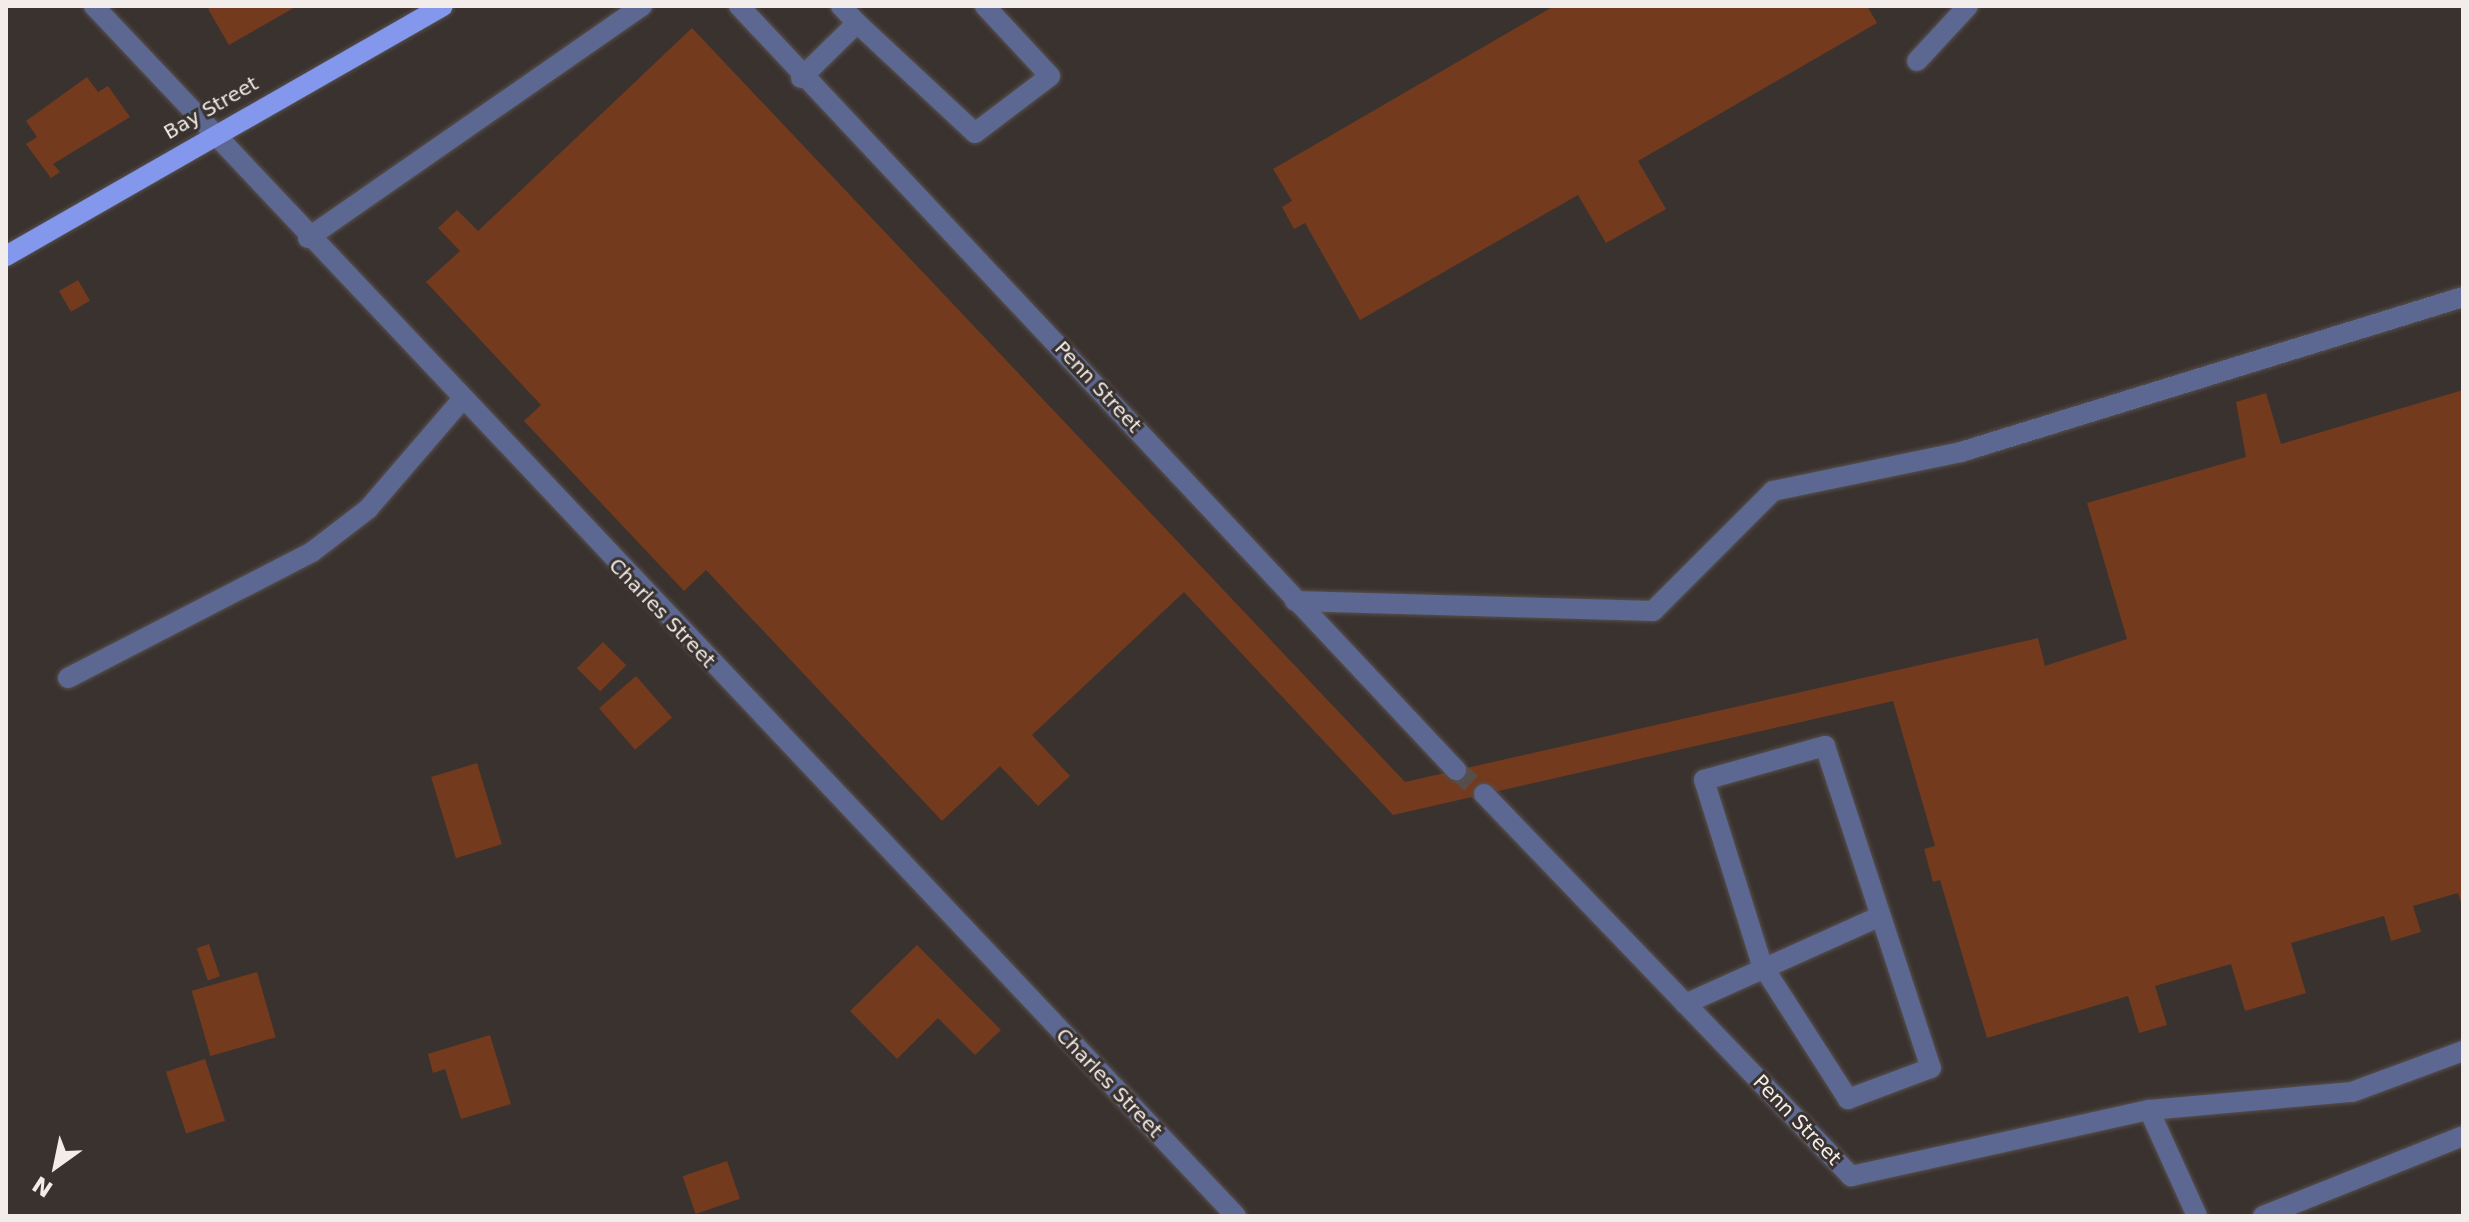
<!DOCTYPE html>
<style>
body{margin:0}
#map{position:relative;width:2469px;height:1222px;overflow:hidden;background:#3a322f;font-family:"DejaVu Sans",sans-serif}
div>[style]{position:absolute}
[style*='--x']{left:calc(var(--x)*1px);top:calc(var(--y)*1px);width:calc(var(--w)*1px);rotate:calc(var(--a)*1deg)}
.building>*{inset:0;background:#733a1e;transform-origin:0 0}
.minor-tunnel>*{height:20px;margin-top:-10px;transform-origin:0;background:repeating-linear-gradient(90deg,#564e4b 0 20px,transparent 0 30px)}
.roads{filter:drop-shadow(0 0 2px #57504d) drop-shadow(0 0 2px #57504d)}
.minor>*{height:20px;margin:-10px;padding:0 10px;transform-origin:10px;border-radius:10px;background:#5c6891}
.major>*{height:20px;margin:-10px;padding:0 10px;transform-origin:10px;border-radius:10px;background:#8398ed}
span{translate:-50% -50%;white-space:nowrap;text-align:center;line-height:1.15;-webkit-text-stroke:6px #3a322f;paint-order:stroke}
.street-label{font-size:20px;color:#f2edea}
.frame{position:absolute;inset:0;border:8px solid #f2edea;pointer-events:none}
.north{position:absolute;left:16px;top:1126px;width:80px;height:80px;-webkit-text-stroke:6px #3a322f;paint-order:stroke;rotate:213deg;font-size:22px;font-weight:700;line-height:32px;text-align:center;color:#f2edea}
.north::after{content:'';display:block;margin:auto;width:28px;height:36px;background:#f2edea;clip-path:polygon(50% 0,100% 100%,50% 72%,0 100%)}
</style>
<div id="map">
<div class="building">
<div style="clip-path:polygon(213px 6px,297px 6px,229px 45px,208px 9px)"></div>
<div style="clip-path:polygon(1554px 6px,1867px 6px,1877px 23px,1638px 161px,1666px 209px,1606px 243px,1578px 195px,1360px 320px,1305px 223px,1294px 229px,1282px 207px,1292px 201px,1273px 169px)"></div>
<div style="clip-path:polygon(692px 28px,1405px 782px,2038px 638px,2045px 666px,2127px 639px,2087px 503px,2246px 457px,2236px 402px,2266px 393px,2281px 444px,2463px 390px,2463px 908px,2458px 893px,2413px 906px,2421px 932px,2391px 941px,2384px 916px,2291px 943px,2306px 993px,2245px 1011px,2231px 964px,2155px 986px,2167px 1025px,2139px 1033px,2128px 996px,1987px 1038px,1940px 880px,1933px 882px,1924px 849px,1935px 846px,1893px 701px,1393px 815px,1184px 592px,1032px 735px,1070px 776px,1038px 806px,1000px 766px,942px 821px,706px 570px,684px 591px,524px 421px,541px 405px,426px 282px,460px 251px,438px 228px,457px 210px,478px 231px)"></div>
<div style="clip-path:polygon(87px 77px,98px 92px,108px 86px,130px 117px,53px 164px,60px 172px,51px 178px,26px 144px,37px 137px,26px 121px)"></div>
<div style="left:78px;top:280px;width:24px;height:22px;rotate:60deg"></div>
<div style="left:603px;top:642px;width:33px;height:37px;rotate:45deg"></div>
<div style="left:636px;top:676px;width:55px;height:49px;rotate:49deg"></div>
<div style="left:477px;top:763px;width:85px;height:48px;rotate:73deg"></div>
<div style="left:209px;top:944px;width:34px;height:13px;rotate:71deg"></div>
<div style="clip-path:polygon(917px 945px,1001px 1030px,975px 1055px,938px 1018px,897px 1059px,850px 1011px)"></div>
<div style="left:257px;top:972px;width:68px;height:68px;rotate:74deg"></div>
<div style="clip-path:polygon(490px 1035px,511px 1104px,461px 1119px,445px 1069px,433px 1073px,428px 1054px)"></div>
<div style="left:205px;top:1059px;width:65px;height:41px;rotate:72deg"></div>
<div style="left:727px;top:1161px;width:40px;height:47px;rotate:71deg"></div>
</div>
<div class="minor-tunnel">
<div style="--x:1456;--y:770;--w:37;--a:41"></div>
</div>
<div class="roads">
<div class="minor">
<div style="--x:94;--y:6;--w:1664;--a:46.66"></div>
<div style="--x:739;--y:6;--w:1048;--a:46.82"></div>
<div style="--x:841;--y:6;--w:23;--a:47"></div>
<div style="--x:1917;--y:61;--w:75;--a:-47.2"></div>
<div style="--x:801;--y:78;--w:78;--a:-44.5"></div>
<div style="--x:857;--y:23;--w:161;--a:43"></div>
<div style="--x:975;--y:133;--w:94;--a:-37.2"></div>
<div style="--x:1050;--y:76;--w:96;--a:-132.9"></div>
<div style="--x:308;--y:238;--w:407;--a:-34.8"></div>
<div style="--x:1295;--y:601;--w:358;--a:1.6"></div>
<div style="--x:1653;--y:611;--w:170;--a:-45"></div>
<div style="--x:1773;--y:491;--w:192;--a:-11.7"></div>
<div style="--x:1961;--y:452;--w:525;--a:-17.16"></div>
<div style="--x:68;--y:678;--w:275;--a:-27.3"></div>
<div style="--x:312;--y:552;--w:71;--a:-37.5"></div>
<div style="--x:368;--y:509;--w:143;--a:-49.3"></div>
<div style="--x:1825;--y:746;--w:339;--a:71.8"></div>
<div style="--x:1931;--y:1068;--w:89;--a:159.5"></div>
<div style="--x:1848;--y:1099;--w:159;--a:-122.7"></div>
<div style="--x:1762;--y:965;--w:194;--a:-107.4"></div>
<div style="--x:1704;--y:780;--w:126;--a:-15.7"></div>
<div style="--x:1484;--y:794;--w:530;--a:46.15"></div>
<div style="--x:1851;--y:1176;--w:305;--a:-12.5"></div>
<div style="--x:2149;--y:1110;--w:116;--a:65.6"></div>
<div style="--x:1685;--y:1004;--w:213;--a:-24.2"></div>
<div style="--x:2149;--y:1110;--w:204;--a:-5.1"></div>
<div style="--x:2352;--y:1092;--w:118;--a:-20.3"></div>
<div style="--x:2263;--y:1216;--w:215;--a:-21.8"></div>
</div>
<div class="major">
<div style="--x:6;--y:256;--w:503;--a:-29.77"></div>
</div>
</div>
<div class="street-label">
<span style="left:211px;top:108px;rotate:-30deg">Bay Street</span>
<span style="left:1098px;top:387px;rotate:47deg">Penn Street</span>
<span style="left:662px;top:613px;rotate:46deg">Charles Street</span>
<span style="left:1109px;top:1083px;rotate:46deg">Charles Street</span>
<span style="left:1797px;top:1120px;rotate:46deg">Penn Street</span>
</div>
<div class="frame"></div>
<div class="north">N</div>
</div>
